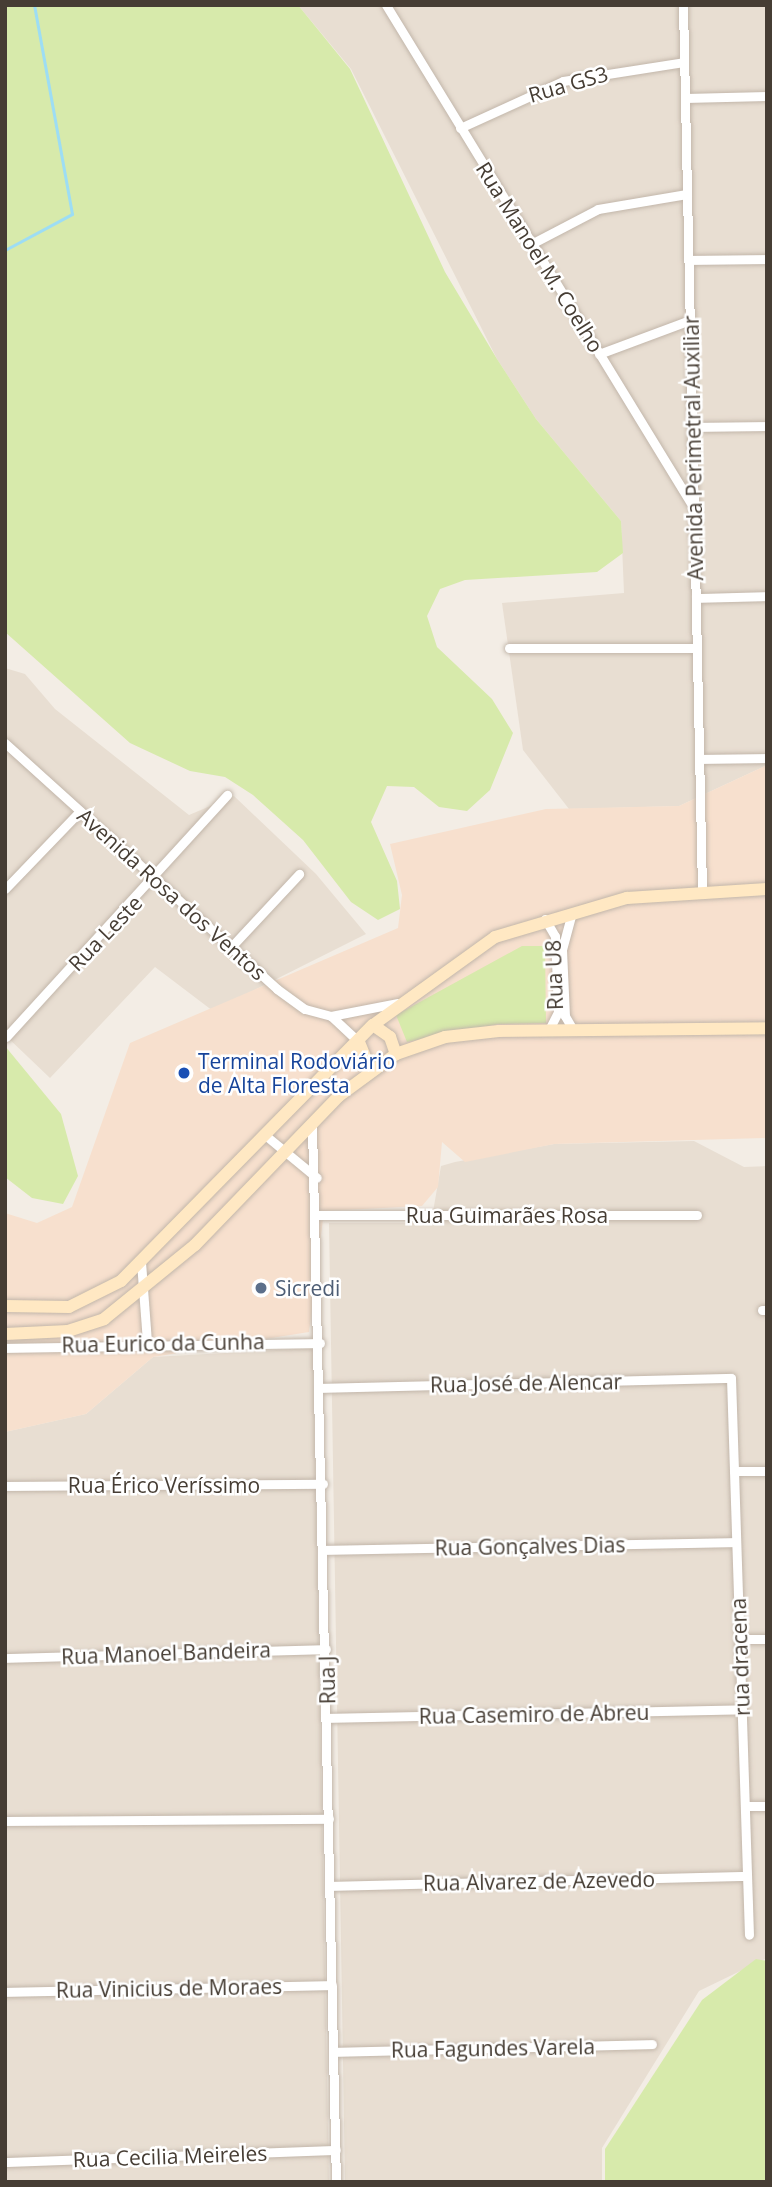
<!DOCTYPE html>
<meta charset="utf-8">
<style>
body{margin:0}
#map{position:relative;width:772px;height:2187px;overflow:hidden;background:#f3ede5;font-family:"Open Sans",sans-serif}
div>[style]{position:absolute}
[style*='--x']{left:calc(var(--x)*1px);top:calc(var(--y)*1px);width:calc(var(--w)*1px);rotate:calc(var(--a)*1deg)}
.residential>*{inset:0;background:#e8ded2}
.commercial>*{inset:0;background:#f7e0ce}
.green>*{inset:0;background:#d7eaab}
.stream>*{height:2.5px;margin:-1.25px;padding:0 1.25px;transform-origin:1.25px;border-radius:1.25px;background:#9dddf4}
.roads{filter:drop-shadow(0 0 2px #c2b6aa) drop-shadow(0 0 2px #c2b6aa)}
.street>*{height:9px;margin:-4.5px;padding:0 4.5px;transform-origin:4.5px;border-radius:4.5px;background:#fff}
.secondary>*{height:12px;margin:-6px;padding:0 6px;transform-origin:6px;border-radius:6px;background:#ffe8c3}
.dots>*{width:19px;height:19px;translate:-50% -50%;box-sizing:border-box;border:4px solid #fff;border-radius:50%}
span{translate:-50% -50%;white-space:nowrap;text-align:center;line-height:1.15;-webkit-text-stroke:5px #fff;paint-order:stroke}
.street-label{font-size:21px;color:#463d34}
.transit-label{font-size:21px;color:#164399}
.left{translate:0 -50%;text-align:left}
.service-label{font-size:21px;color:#4e5e75}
.frame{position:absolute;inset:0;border:7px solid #463d34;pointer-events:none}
</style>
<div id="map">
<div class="residential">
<div style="clip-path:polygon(298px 5px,767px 5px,767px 765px,679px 806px,569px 809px,523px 750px,502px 603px,624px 593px,621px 521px,536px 419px,497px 359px,351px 69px)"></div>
<div style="clip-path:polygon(5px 668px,25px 674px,55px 709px,189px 815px,234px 796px,316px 874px,366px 934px,213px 1011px,155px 967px,50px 1078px,5px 1035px)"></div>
<div style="clip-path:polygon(694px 1141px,744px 1167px,767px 1166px,767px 1958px,699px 1991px,602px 2148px,602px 2182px,345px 2182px,329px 1223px,431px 1223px,441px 1166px,455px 1162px,554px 1144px)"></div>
<div style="clip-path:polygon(313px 1348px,329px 2182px,5px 2182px,5px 1432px,86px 1414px,153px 1357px)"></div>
</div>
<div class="commercial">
<div style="clip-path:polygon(767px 765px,767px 1138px,554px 1144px,465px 1162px,442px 1142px,438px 1187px,422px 1206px,324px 1211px,309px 1332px,153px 1357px,86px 1414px,5px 1432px,5px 1213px,37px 1223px,72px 1207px,130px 1043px,398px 928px,402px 895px,390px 844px,546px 809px,679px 806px)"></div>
</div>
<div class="green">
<div style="clip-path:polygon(5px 5px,298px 5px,350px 69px,445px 272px,497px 359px,536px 419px,621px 521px,623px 553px,597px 572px,465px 580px,440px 589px,427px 616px,437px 647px,492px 699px,513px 733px,490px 790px,467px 811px,439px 807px,414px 787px,387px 786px,371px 822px,397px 881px,400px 909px,378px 920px,351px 902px,303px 840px,253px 795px,225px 777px,190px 771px,130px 743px,5px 632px)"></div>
<div style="clip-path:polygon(522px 946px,545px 946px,546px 1023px,498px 1024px,407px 1042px,396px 1015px)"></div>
<div style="clip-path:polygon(5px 1046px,61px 1114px,78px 1176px,63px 1204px,32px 1198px,5px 1177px)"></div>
<div style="clip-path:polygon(756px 1959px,767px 1961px,767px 2182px,605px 2182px,605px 2149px,702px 2000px)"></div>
</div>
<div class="stream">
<div style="--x:5;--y:250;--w:76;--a:-28.2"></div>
<div style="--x:72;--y:214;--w:212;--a:-100.3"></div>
</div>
<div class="roads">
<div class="street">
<div style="--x:386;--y:5;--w:586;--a:58.53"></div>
<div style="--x:683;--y:5;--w:886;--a:88.77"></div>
<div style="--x:685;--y:98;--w:82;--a:-1.4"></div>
<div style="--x:460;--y:128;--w:113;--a:-24.5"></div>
<div style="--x:563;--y:81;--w:122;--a:-8.9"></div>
<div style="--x:533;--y:243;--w:73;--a:-27.6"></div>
<div style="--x:598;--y:209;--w:90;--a:-9.6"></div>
<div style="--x:689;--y:260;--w:78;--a:-0.7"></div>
<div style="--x:599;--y:354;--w:97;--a:-20.5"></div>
<div style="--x:692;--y:427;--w:75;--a:-0.8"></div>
<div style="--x:696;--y:598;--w:71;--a:-1.6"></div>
<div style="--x:509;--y:648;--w:188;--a:0"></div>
<div style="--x:5;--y:743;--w:367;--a:42.1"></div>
<div style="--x:277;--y:989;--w:34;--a:36"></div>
<div style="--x:305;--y:1009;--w:27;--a:15"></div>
<div style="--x:331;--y:1016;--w:38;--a:43"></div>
<div style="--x:700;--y:759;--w:67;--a:-0.9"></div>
<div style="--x:5;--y:889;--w:108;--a:-46.1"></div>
<div style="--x:571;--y:916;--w:35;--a:105"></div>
<div style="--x:562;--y:950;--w:66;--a:87.4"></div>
<div style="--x:565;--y:1016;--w:16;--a:60"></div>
<div style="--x:545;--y:919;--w:20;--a:60"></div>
<div style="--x:555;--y:936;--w:76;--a:87.7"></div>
<div style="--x:558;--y:1012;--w:20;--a:117"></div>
<div style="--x:231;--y:947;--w:100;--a:-47"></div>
<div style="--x:331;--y:1016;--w:67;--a:-11.1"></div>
<div style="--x:6;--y:1037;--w:328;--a:-47.6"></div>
<div style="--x:312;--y:1126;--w:1056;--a:88.7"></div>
<div style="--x:265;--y:1135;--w:67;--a:39.6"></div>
<div style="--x:317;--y:1215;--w:380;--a:0"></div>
<div style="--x:141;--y:1262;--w:80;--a:85.7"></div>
<div style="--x:762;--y:1310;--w:5;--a:0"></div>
<div style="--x:5;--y:1348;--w:315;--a:-0.9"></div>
<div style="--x:321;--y:1388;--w:410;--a:-1.4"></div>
<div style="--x:731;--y:1378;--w:557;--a:88.15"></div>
<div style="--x:734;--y:1471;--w:33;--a:0"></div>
<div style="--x:5;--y:1486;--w:318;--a:-0.4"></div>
<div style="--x:324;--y:1550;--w:412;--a:-1.1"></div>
<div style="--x:740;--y:1639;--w:27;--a:0"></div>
<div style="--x:5;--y:1658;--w:321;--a:-1.6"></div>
<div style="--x:327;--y:1718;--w:415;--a:-1.2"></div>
<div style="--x:745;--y:1806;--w:22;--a:0"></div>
<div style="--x:5;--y:1821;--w:324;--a:-0.4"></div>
<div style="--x:331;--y:1886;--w:416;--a:-1.4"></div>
<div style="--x:5;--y:1992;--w:327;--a:-1.2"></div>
<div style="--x:334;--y:2052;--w:318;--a:-1.4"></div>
<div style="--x:5;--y:2162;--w:331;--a:-2.1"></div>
</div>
<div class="secondary">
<div style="--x:373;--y:1025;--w:21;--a:35"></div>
<div style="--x:390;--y:1037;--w:18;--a:71"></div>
<div style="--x:359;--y:1042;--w:31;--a:68"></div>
<div style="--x:5;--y:1306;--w:64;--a:0.9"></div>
<div style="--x:69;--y:1307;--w:58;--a:-26.6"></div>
<div style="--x:121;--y:1281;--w:359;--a:-45.5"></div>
<div style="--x:373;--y:1025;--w:150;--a:-35.8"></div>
<div style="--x:495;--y:937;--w:138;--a:-16.5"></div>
<div style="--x:627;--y:898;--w:140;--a:-3.7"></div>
<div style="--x:5;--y:1334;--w:63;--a:-2.7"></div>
<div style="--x:68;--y:1331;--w:38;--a:-18"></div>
<div style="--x:104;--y:1319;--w:117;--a:-39.1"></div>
<div style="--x:195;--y:1245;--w:207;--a:-46"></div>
<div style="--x:339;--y:1096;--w:71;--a:-36.4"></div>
<div style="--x:396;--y:1054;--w:52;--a:-19.1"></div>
<div style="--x:445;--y:1037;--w:54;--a:-6.3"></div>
<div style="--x:499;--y:1031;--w:268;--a:-0.6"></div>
</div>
</div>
<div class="dots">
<div style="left:184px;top:1073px;background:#1a4fb4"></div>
<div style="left:261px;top:1288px;background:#5c6f8a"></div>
</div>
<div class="street-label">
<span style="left:568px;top:84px;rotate:-16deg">Rua GS3</span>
<span style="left:540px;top:257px;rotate:58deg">Rua Manoel M. Coelho</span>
<span style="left:693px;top:448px;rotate:-91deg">Avenida Perimetral Auxiliar</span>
<span style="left:172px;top:894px;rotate:42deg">Avenida Rosa dos Ventos</span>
<span style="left:105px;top:933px;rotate:-46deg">Rua Leste</span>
<span style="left:554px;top:975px;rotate:-92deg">Rua U8</span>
<span style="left:507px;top:1215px">Rua Guimarães Rosa</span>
<span style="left:163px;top:1343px;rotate:-1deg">Rua Eurico da Cunha</span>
<span style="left:526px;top:1383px;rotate:-1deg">Rua José de Alencar</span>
<span style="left:164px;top:1485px">Rua Érico Veríssimo</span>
<span style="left:530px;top:1546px;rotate:-1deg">Rua Gonçalves Dias</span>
<span style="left:166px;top:1653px;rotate:-2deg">Rua Manoel Bandeira</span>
<span style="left:740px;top:1657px;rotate:-92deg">rua dracena</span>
<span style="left:327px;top:1680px;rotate:-91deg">Rua J</span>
<span style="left:534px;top:1714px;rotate:-1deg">Rua Casemiro de Abreu</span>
<span style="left:539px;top:1881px;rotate:-1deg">Rua Alvarez de Azevedo</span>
<span style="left:169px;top:1988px;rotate:-1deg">Rua Vinicius de Moraes</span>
<span style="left:493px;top:2048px;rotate:-1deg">Rua Fagundes Varela</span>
<span style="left:170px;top:2156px;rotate:-2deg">Rua Cecilia Meireles</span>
</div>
<div class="transit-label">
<span class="left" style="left:198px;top:1073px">Terminal Rodoviário<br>de Alta Floresta</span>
</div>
<div class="service-label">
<span class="left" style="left:275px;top:1288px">Sicredi</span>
</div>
<div class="frame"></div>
</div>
